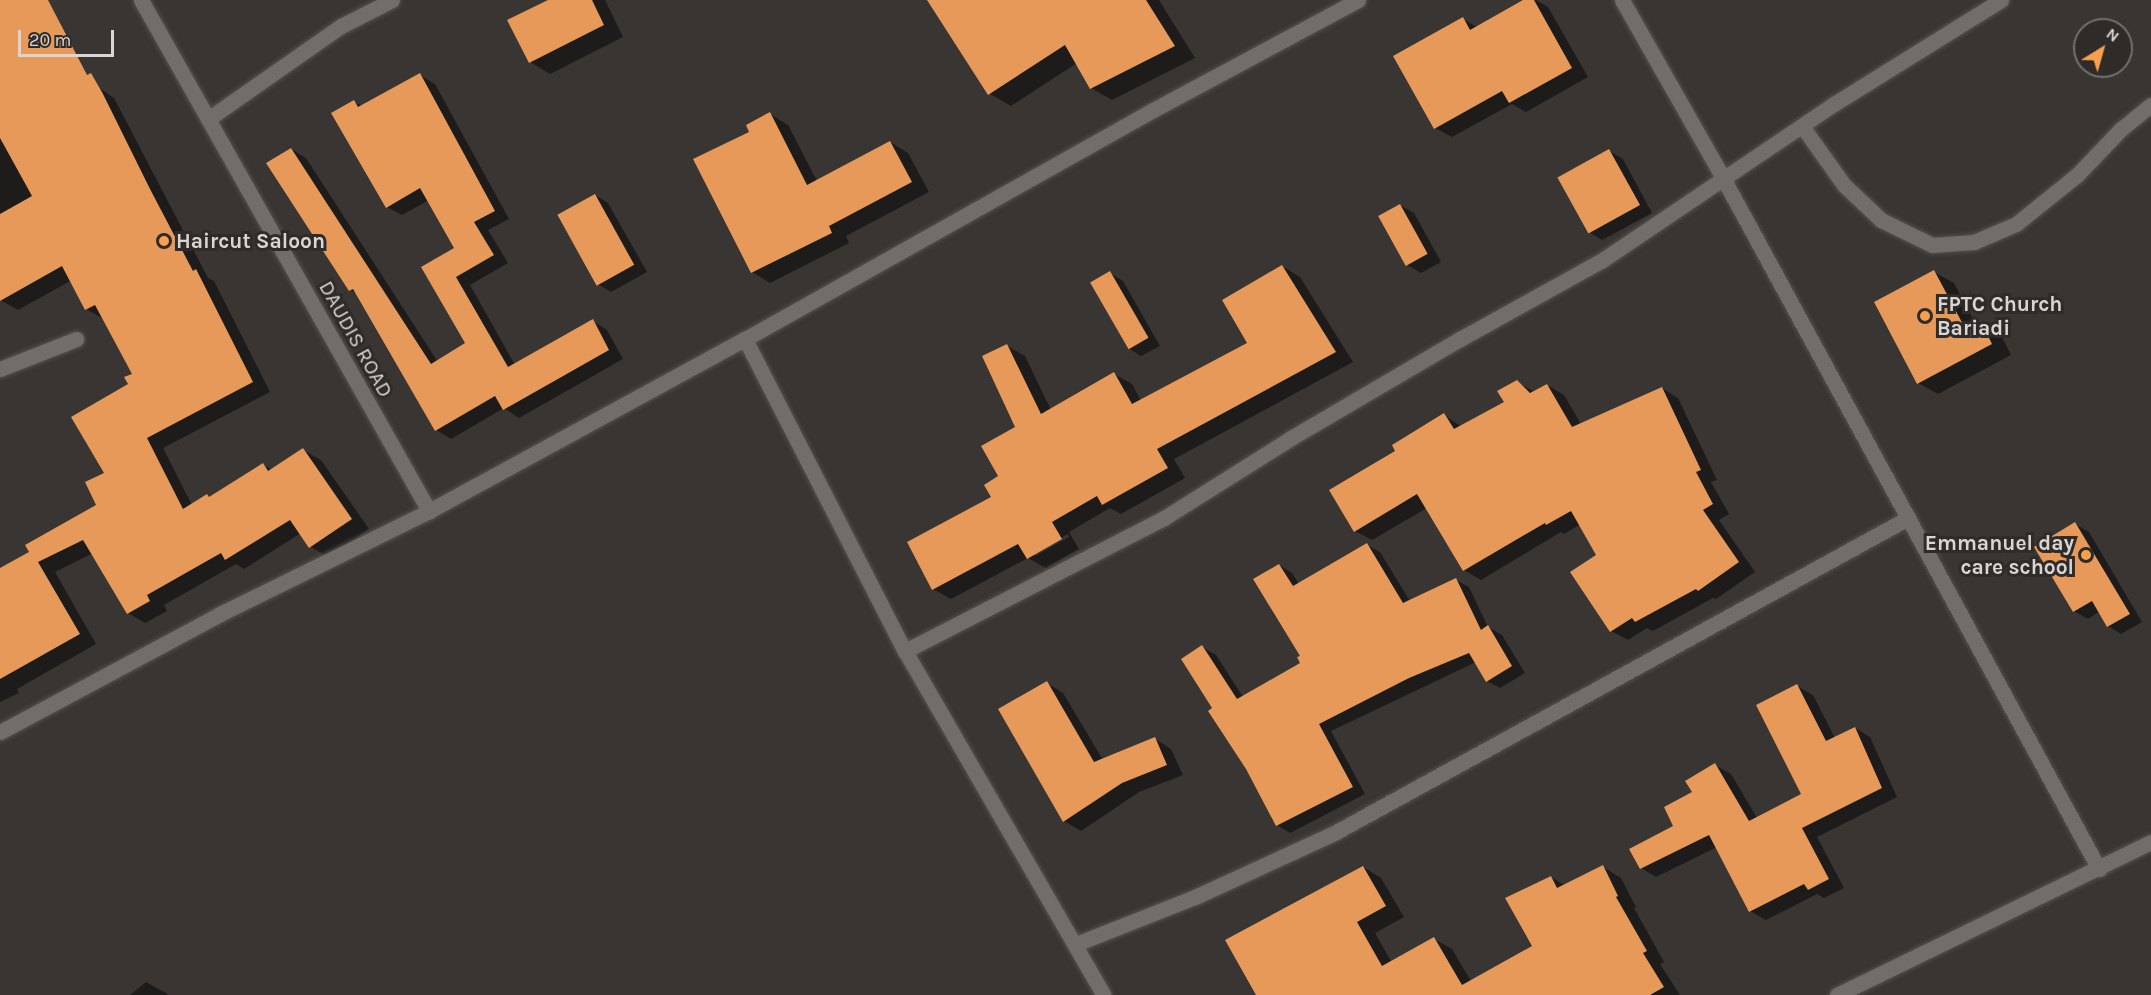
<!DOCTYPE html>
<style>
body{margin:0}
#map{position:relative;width:2151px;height:995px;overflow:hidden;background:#383532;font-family:Karla,sans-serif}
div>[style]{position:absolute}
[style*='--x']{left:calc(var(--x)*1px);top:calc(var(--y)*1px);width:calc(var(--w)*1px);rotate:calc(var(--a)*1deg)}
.shadow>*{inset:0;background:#0007}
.building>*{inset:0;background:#e79959;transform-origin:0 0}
.roads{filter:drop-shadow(0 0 2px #54504e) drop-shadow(0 0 2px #54504e)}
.minor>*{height:15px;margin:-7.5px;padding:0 7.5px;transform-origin:7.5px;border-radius:7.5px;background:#716d6a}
.tertiary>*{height:15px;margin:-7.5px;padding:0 7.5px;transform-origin:7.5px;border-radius:7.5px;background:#716d6a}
.dots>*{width:16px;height:16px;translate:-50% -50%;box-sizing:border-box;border:3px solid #2e2b28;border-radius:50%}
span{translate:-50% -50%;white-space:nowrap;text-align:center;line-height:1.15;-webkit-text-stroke:6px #2e2b28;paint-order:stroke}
.poi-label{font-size:21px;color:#d8d5d4;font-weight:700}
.left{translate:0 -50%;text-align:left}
.right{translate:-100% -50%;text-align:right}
.street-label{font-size:21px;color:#d8d5d4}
.north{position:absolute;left:2073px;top:18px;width:60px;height:60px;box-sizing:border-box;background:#2e2b28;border:2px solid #726f6d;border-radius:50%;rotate:37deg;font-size:16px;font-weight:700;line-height:24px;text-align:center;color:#d8d5d4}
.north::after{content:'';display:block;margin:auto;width:21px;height:27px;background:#fa9f4f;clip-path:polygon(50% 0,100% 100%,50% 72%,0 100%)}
.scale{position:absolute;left:18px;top:30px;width:96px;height:27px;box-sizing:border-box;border:3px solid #d8d5d4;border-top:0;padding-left:8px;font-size:18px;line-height:21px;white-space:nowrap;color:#d8d5d4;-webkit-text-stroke:4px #2e2b28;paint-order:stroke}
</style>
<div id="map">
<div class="shadow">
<div style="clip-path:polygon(551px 0,605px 0,623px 37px,550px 74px,530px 62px)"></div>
<div style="clip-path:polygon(944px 0,1159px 0,1195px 58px,1112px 100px,1091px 88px,1077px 63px,1011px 106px,990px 94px)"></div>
<div style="clip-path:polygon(1526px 0,1536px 0,1548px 7px,1588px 77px,1526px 112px,1512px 104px,1452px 137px,1435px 128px,1463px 19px,1477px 27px)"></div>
<div style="clip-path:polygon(0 22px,114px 98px,208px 278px,214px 281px,270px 392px,163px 448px,192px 505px,211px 498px,263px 465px,273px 470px,303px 450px,321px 460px,369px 529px,328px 557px,311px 547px,301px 533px,244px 569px,236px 564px,164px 605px,167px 611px,145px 623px,128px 613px,93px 553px,55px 572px,96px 644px,17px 689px,19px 693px,0 702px,0 569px,31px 552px,98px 506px,134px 374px,104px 319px,86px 309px,72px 280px,18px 310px,0 300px)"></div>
<div style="clip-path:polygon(420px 75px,435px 84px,509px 219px,488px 230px,508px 263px,470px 285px,515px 365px,593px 321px,607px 330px,623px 359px,519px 418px,504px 408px,451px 439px,436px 430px,358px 294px,350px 290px,291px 149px,306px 158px,438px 362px,467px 344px,423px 268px,456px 249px,429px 200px,402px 215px,387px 207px,354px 102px,362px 106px)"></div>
<div style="clip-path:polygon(770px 114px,788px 125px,817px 181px,890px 142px,908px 153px,929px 192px,846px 236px,849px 243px,770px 283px,752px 272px,751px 132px)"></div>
<div style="clip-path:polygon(1609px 151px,1623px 159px,1652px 213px,1602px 240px,1589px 232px,1559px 177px)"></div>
<div style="clip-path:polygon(595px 195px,608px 203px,647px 272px,611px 292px,598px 284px)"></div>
<div style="clip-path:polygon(1400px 205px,1414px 213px,1441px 262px,1421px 273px,1407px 265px)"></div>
<div style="clip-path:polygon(evenodd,1282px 266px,1300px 277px,1353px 362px,1174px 459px,1185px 478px,1121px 514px,1110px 508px,1069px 532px,1079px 549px,1046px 568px,1028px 558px,951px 599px,933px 589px,993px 498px,1017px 428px,1007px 346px,1025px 356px,1051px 410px,1114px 374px,1132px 384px,1141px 401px,1249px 343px,1282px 266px,1068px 534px,1069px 537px,1035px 556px,1033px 554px,1068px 534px)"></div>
<div style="clip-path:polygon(1934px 272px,1954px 283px,1977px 326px,1981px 323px,2001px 335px,2011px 355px,1938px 394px,1918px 383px)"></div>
<div style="clip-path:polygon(1110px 273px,1123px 281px,1160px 346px,1141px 356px,1128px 348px,1092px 283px)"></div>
<div style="clip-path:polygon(1517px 382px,1533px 391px,1547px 385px,1564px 395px,1581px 424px,1662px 388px,1678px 398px,1717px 480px,1711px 482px,1729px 514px,1719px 520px,1755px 572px,1716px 599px,1713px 598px,1653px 631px,1647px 628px,1628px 640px,1611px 631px,1598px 555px,1581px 524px,1564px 534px,1561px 532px,1481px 580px,1464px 570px,1427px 508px,1372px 540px,1355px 531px,1397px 451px,1444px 415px,1462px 427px,1506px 403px)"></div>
<div style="clip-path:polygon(2075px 524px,2089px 532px,2142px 622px,2121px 634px,2108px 626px,2099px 612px,2088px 619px,2074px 611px)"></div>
<div style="clip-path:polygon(1367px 545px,1380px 552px,1410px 601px,1456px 580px,1469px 587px,1488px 627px,1502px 635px,1525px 673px,1500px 688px,1487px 681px,1476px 662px,1331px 731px,1365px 794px,1290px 833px,1277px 825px,1214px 709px,1202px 647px,1216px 655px,1243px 697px,1302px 663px,1279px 565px,1292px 573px,1299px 584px)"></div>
<div style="clip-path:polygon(1047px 683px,1063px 693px,1103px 760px,1155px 739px,1171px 749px,1183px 775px,1139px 792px,1081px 831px,1064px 821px,1000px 710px)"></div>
<div style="clip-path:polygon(1797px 686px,1813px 695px,1835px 738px,1855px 728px,1870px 737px,1897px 797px,1817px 837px,1844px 888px,1824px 898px,1817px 894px,1766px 920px,1750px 911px,1717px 847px,1656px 877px,1641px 868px,1675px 827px,1694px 793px,1715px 765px,1731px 774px,1757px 818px,1803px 794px)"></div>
<div style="clip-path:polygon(1363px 867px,1381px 878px,1404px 917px,1375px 933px,1392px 963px,1434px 939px,1452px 949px,1471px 981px,1534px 946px,1551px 877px,1566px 886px,1603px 867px,1621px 878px,1636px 907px,1634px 908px,1664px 962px,1660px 964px,1680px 995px,1257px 995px)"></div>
<div style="clip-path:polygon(146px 982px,166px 993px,168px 995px,130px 995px)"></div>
</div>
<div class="building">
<div style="clip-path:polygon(0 0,48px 0,87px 75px,91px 73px,103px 94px,150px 189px,193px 271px,196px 269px,253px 382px,147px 438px,183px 509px,207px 494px,209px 497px,263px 463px,268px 471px,303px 448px,352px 519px,309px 548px,290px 520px,225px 560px,221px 553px,147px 595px,150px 601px,127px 614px,83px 540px,38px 562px,80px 634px,0 679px,0 568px,29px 552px,25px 545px,96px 505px,85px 482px,104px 473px,71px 417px,128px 384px,124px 377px,132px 374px,95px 305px,85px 310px,62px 266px,0 301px,0 214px,32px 196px,0 138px)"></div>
<div style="clip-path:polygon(548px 0,592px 0,604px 25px,529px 63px,507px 20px)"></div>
<div style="clip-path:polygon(927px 0,1146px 0,1175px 46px,1090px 89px,1065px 45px,988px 95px)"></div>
<div style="clip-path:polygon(1523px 0,1534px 0,1572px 68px,1509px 103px,1502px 91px,1434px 129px,1393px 56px,1463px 17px,1470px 30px)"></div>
<div style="clip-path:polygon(420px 73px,495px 211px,474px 222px,494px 255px,456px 277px,508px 367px,593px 319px,609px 350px,503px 410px,495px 396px,435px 431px,353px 289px,349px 291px,266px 163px,291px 148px,431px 364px,465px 343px,421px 267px,454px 248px,420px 188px,386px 208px,331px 113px,354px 100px,358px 107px)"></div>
<div style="clip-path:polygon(770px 112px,807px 185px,890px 141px,912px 182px,829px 226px,832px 233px,751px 273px,693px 159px,749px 132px,746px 125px)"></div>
<div style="left:1609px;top:149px;width:64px;height:59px;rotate:61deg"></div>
<div style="left:595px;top:194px;width:81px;height:43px;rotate:61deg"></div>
<div style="left:1400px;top:204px;width:57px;height:25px;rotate:61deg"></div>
<div style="clip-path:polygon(1282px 265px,1336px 352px,1157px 449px,1168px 468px,1102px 505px,1097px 496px,1052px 522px,1062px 539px,1027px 559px,1018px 544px,932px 590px,907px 542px,991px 497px,984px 485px,998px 476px,981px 446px,1015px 427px,982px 356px,1007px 344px,1041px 414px,1114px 372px,1132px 404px,1247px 343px,1222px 300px)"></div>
<div style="clip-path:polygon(1934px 270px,1966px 330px,1981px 322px,1992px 344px,1917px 384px,1874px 302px)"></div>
<div style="left:1110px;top:271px;width:77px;height:23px;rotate:60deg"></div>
<div style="clip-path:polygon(1517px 380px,1530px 393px,1547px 384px,1572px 427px,1662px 387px,1701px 470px,1696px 472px,1713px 504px,1703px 510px,1739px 562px,1698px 591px,1696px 589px,1635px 622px,1632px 618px,1610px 632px,1570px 572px,1596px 555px,1571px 511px,1546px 525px,1545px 523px,1463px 571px,1417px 494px,1354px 532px,1329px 490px,1395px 451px,1392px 445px,1444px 413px,1454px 429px,1504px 402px,1497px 391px)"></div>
<div style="clip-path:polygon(2075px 522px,2130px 614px,2107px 627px,2092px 601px,2073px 612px,2034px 547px)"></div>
<div style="clip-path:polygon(1367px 543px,1403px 603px,1456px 578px,1481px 630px,1488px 625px,1512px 666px,1486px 682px,1469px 653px,1409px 678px,1319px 724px,1353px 787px,1276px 826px,1246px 769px,1208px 711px,1212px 708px,1181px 659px,1202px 645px,1237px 699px,1300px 663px,1297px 657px,1300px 656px,1253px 579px,1279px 564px,1293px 586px)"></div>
<div style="clip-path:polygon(1047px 681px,1094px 762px,1155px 737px,1167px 765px,1122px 783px,1063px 822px,998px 709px)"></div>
<div style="clip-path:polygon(1797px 684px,1826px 741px,1855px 727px,1882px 788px,1802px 828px,1829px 879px,1808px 890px,1804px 884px,1749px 912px,1709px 835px,1640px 869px,1629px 849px,1673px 826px,1664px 807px,1692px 792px,1685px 781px,1715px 763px,1749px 821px,1801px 794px,1756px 705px)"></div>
<div style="clip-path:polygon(1603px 865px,1618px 896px,1616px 897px,1647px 951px,1643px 953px,1664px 987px,1650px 995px,1256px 995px,1225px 940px,1363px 866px,1386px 906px,1357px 922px,1382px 966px,1434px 937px,1462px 985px,1532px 946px,1505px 898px,1551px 876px,1557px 888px)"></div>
</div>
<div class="roads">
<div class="minor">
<div style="--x:208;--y:119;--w:162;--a:-35"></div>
<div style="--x:341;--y:26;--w:57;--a:-27"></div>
<div style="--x:1802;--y:126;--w:72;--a:54.6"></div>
<div style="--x:1844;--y:185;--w:51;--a:43.4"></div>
<div style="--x:1881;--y:220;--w:57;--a:26.1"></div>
<div style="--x:1932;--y:245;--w:42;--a:-4.1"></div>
<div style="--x:1974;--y:242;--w:46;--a:-23.2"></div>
<div style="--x:2016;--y:224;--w:78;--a:-38.8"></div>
<div style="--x:2077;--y:175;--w:64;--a:-46.3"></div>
<div style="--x:2121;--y:129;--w:38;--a:-39"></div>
<div style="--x:745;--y:339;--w:351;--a:62.9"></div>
<div style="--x:905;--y:651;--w:397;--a:60"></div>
<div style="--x:0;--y:369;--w:82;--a:-21.5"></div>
<div style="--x:905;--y:651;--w:291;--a:-27.2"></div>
<div style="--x:1164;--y:518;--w:150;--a:-32.2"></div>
<div style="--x:1291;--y:438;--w:196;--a:-30.4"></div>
<div style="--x:1460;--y:339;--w:161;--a:-29"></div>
<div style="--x:1601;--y:261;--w:281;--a:-34"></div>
<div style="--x:1834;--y:104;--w:197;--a:-31.9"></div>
<div style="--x:1076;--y:944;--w:128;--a:-21.6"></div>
<div style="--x:1195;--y:897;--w:155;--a:-24.7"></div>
<div style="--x:1336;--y:832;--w:653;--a:-28.76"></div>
<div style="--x:1837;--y:995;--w:349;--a:-26"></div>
</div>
<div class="tertiary">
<div style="--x:141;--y:0;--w:587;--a:60.59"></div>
<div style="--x:1622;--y:0;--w:205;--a:60.4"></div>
<div style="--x:1723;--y:178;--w:787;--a:61.45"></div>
<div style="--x:0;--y:732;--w:250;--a:-28.2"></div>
<div style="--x:220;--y:614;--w:233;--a:-26.2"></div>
<div style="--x:429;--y:511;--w:360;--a:-28.6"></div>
<div style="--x:745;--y:339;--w:466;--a:-29.3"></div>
<div style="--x:1151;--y:111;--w:235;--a:-28.2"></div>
</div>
</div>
<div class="dots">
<div style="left:164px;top:241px;background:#fa9f4f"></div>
<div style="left:1925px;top:316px;background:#fa9f4f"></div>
<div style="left:2086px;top:555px;background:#fa9f4f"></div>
</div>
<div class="poi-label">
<span class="left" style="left:176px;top:241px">Haircut Saloon</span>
<span class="left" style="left:1937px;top:316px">FPTC Church<br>Bariadi</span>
<span class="right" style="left:2074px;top:555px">Emmanuel day<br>care school</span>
</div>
<div class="street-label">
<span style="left:356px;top:339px;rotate:61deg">DAUDIS ROAD</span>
</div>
<div class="north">N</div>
<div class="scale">20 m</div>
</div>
